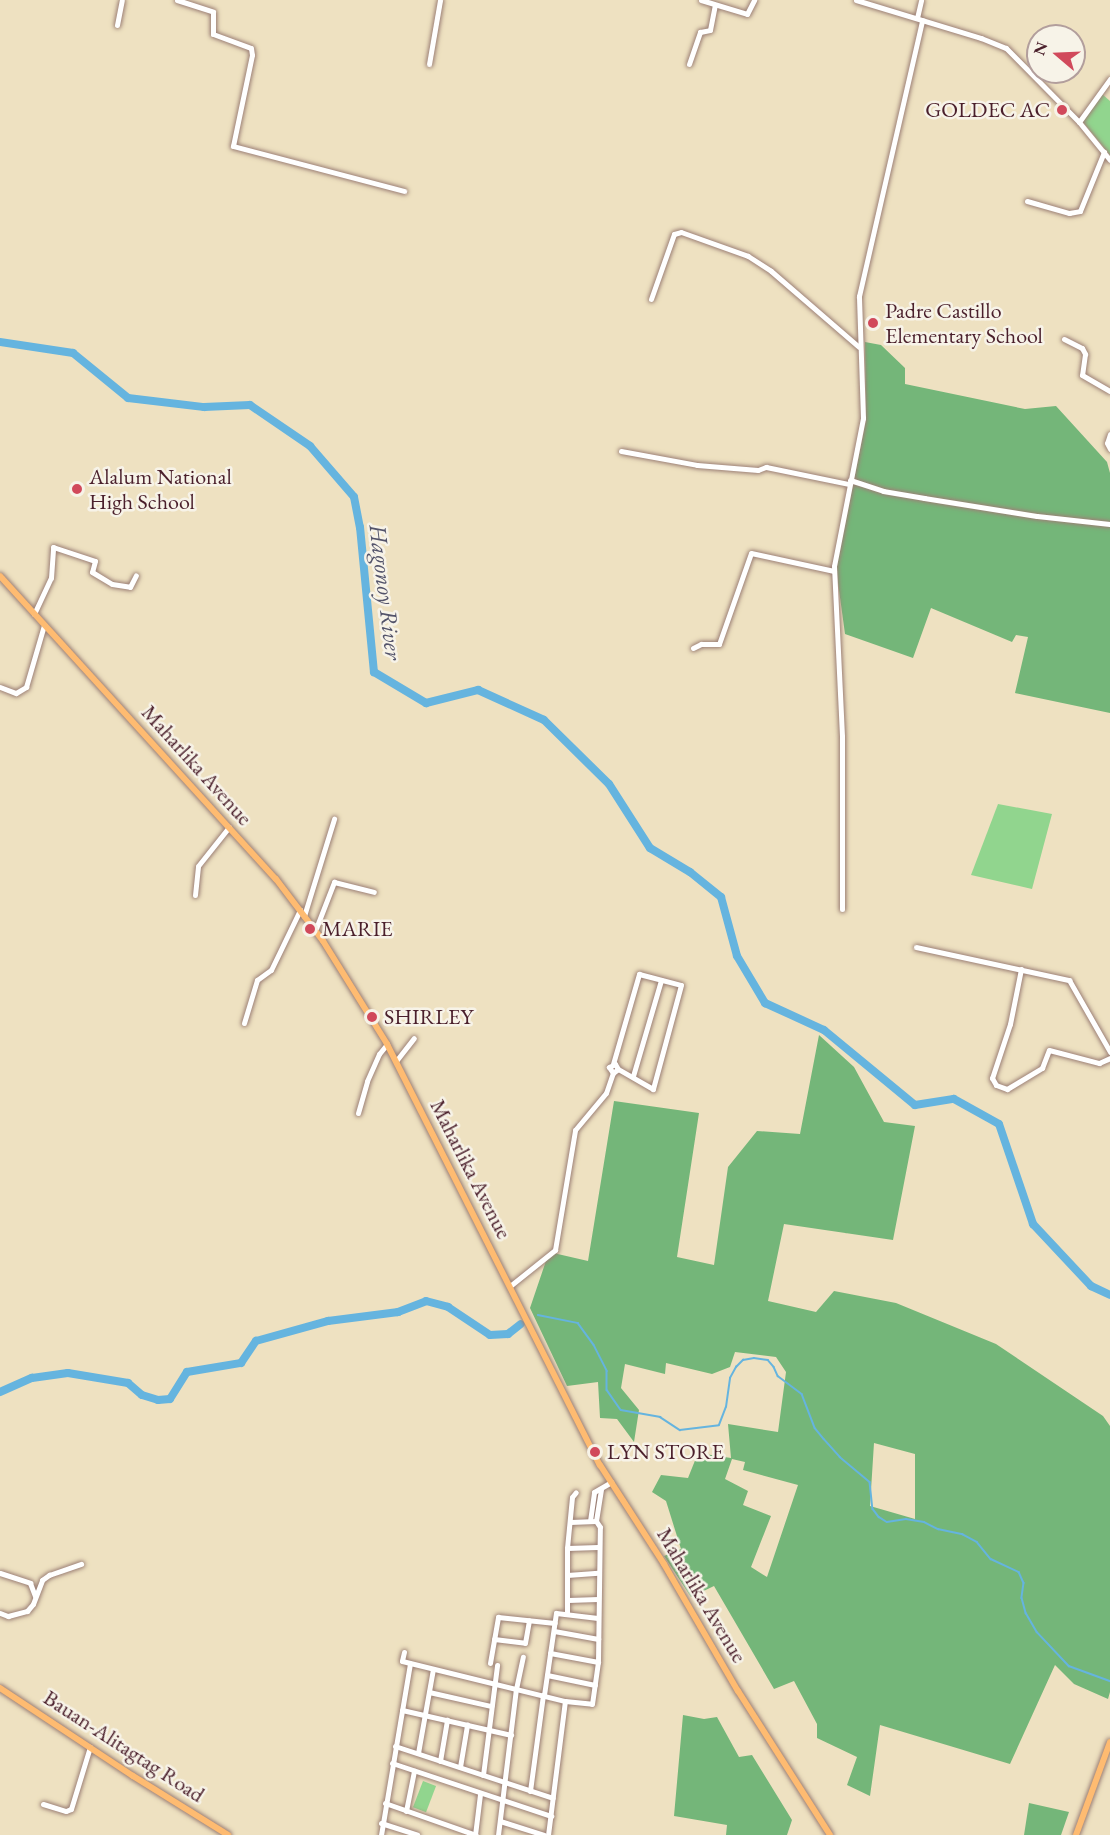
<!DOCTYPE html>
<style>
body{margin:0}
#map{position:relative;width:1110px;height:1835px;overflow:hidden;background:#eee1c1;font-family:"EB Garamond",serif}
div>[style]{position:absolute}
[style*='--x']{left:calc(var(--x)*1px);top:calc(var(--y)*1px);width:calc(var(--w)*1px);rotate:calc(var(--a)*1deg)}
.green>*{inset:0;background:#91d58e;transform-origin:0 0}
.forest>*{inset:0;background:#74b679}
.stream>*{height:1.5px;margin:-0.75px;padding:0 0.75px;transform-origin:0.75px;border-radius:0.75px;background:#65b4df}
.river>*{height:8px;margin:-4px;padding:0 4px;transform-origin:4px;border-radius:4px;background:#65b4df}
.roads{filter:drop-shadow(0 0 2px #9c8076) drop-shadow(0 0 2px #9c8076)}
.minor>*{height:5px;margin:-2.5px;padding:0 2.5px;transform-origin:2.5px;border-radius:2.5px;background:#fff}
.major>*{height:6px;margin:-3px;padding:0 3px;transform-origin:3px;border-radius:3px;background:#febb71}
.dots>*{width:16px;height:16px;translate:-50% -50%;box-sizing:border-box;border:3px solid #f7f3e8;border-radius:50%}
span{translate:-50% -50%;white-space:nowrap;text-align:center;line-height:1.15;-webkit-text-stroke:5px #f7f3e8;paint-order:stroke}
.poi-label{font-size:22px;color:#4a1f2b}
.right{translate:-100% -50%;text-align:right}
.left{translate:0 -50%;text-align:left}
.street-label{font-size:22px;color:#4a1f2b}
.water-label{font-size:24px;color:#53536a;font-style:italic}
.north{position:absolute;left:1026px;top:24px;width:60px;height:60px;box-sizing:border-box;background:#f7f3e8;border:2px solid #b29e9c;border-radius:50%;rotate:289deg;font-size:16px;font-weight:700;line-height:24px;text-align:center;color:#4a1f2b}
.north::after{content:'';display:block;margin:auto;width:21px;height:27px;background:#d1495b;clip-path:polygon(50% 0,100% 100%,50% 72%,0 100%)}
</style>
<div id="map">
<div class="green">
<div style="clip-path:polygon(1102px 94px,1110px 101px,1110px 155px,1083px 122px)"></div>
<div style="clip-path:polygon(998px 804px,1052px 814px,1032px 889px,971px 875px)"></div>
<div style="left:423px;top:1781px;width:14px;height:28px;rotate:21deg"></div>
</div>
<div class="forest">
<div style="clip-path:polygon(865px 342px,881px 345px,905px 368px,905px 384px,1025px 409px,1056px 406px,1107px 462px,1110px 473px,1110px 713px,1015px 693px,1028px 637px,1016px 635px,1012px 642px,931px 608px,913px 658px,845px 634px,836px 568px,866px 420px)"></div>
<div style="clip-path:polygon(evenodd,819px 1035px,854px 1067px,884px 1122px,915px 1126px,893px 1240px,784px 1224px,768px 1301px,816px 1312px,834px 1291px,896px 1303px,996px 1344px,1103px 1416px,1110px 1426px,1110px 1692px,1108px 1699px,1074px 1684px,1055px 1665px,1010px 1764px,880px 1725px,870px 1796px,847px 1785px,857px 1757px,817px 1738px,817px 1724px,794px 1681px,774px 1689px,714px 1586px,691px 1597px,664px 1556px,681px 1549px,666px 1501px,652px 1492px,661px 1475px,688px 1478px,698px 1453px,731px 1458px,728px 1424px,778px 1432px,786px 1372px,776px 1357px,735px 1352px,730px 1367px,712px 1374px,666px 1363px,665px 1374px,625px 1364px,621px 1388px,639px 1410px,634px 1442px,617px 1419px,600px 1418px,598px 1382px,567px 1386px,530px 1308px,549px 1252px,588px 1261px,614px 1101px,699px 1113px,677px 1257px,714px 1265px,728px 1167px,757px 1131px,800px 1134px,819px 1035px,874px 1443px,915px 1454px,915px 1519px,870px 1506px,874px 1443px,819px 1035px,732px 1459px,745px 1462px,743px 1470px,798px 1485px,767px 1577px,751px 1567px,771px 1516px,743px 1505px,748px 1491px,725px 1479px,732px 1459px)"></div>
<div style="clip-path:polygon(683px 1715px,704px 1719px,717px 1717px,739px 1757px,752px 1755px,792px 1820px,787px 1835px,726px 1835px,727px 1825px,674px 1816px)"></div>
<div style="clip-path:polygon(1029px 1803px,1069px 1812px,1061px 1835px,1024px 1835px)"></div>
</div>
<div class="stream">
<div style="--x:538;--y:1315;--w:41;--a:11.3"></div>
<div style="--x:578;--y:1323;--w:27;--a:54"></div>
<div style="--x:594;--y:1345;--w:29;--a:63"></div>
<div style="--x:607;--y:1371;--w:19;--a:90"></div>
<div style="--x:607;--y:1390;--w:24;--a:55"></div>
<div style="--x:621;--y:1410;--w:40;--a:10"></div>
<div style="--x:660;--y:1417;--w:24;--a:33"></div>
<div style="--x:680;--y:1430;--w:39;--a:-7"></div>
<div style="--x:719;--y:1425;--w:19;--a:-69"></div>
<div style="--x:726;--y:1407;--w:29;--a:-82"></div>
<div style="--x:730;--y:1378;--w:13;--a:-61"></div>
<div style="--x:736;--y:1367;--w:10;--a:-45"></div>
<div style="--x:743;--y:1360;--w:11;--a:-10"></div>
<div style="--x:754;--y:1358;--w:14;--a:8"></div>
<div style="--x:768;--y:1360;--w:9;--a:49"></div>
<div style="--x:774;--y:1367;--w:10;--a:66"></div>
<div style="--x:778;--y:1376;--w:30;--a:37"></div>
<div style="--x:802;--y:1394;--w:36;--a:69"></div>
<div style="--x:815;--y:1428;--w:14;--a:51"></div>
<div style="--x:824;--y:1439;--w:24;--a:48"></div>
<div style="--x:840;--y:1457;--w:39;--a:40"></div>
<div style="--x:870;--y:1482;--w:27;--a:84"></div>
<div style="--x:873;--y:1509;--w:10;--a:53"></div>
<div style="--x:879;--y:1517;--w:9;--a:32"></div>
<div style="--x:887;--y:1522;--w:19;--a:-9"></div>
<div style="--x:906;--y:1519;--w:18;--a:9"></div>
<div style="--x:924;--y:1522;--w:16;--a:27"></div>
<div style="--x:938;--y:1529;--w:25;--a:12"></div>
<div style="--x:962;--y:1534;--w:17;--a:28"></div>
<div style="--x:977;--y:1542;--w:22;--a:51"></div>
<div style="--x:991;--y:1559;--w:31;--a:25"></div>
<div style="--x:1019;--y:1572;--w:12;--a:66"></div>
<div style="--x:1024;--y:1583;--w:15;--a:98"></div>
<div style="--x:1022;--y:1598;--w:16;--a:75"></div>
<div style="--x:1026;--y:1613;--w:22;--a:60"></div>
<div style="--x:1037;--y:1632;--w:47;--a:46.7"></div>
<div style="--x:1069;--y:1666;--w:44;--a:20.1"></div>
</div>
<div class="river">
<div style="--x:0;--y:342;--w:74;--a:8.6"></div>
<div style="--x:73;--y:353;--w:71;--a:39.3"></div>
<div style="--x:128;--y:398;--w:77;--a:6.8"></div>
<div style="--x:204;--y:407;--w:46;--a:-2.5"></div>
<div style="--x:250;--y:405;--w:73;--a:34.3"></div>
<div style="--x:310;--y:446;--w:67;--a:49.2"></div>
<div style="--x:354;--y:497;--w:31;--a:79"></div>
<div style="--x:360;--y:527;--w:146;--a:84.5"></div>
<div style="--x:374;--y:672;--w:61;--a:30.8"></div>
<div style="--x:426;--y:703;--w:54;--a:-14"></div>
<div style="--x:478;--y:690;--w:72;--a:24.4"></div>
<div style="--x:544;--y:720;--w:91;--a:44.6"></div>
<div style="--x:609;--y:784;--w:76;--a:57.4"></div>
<div style="--x:650;--y:848;--w:47;--a:31"></div>
<div style="--x:690;--y:872;--w:40;--a:39"></div>
<div style="--x:721;--y:897;--w:61;--a:74.8"></div>
<div style="--x:737;--y:956;--w:55;--a:59.2"></div>
<div style="--x:765;--y:1003;--w:65;--a:24.6"></div>
<div style="--x:824;--y:1030;--w:118;--a:39.5"></div>
<div style="--x:915;--y:1105;--w:39;--a:-9"></div>
<div style="--x:954;--y:1099;--w:51;--a:29.1"></div>
<div style="--x:999;--y:1124;--w:106;--a:71.2"></div>
<div style="--x:1033;--y:1224;--w:85;--a:46.9"></div>
<div style="--x:1091;--y:1286;--w:21;--a:25"></div>
<div style="--x:0;--y:1392;--w:35;--a:-24"></div>
<div style="--x:32;--y:1378;--w:36;--a:-8"></div>
<div style="--x:68;--y:1373;--w:61;--a:9.5"></div>
<div style="--x:128;--y:1383;--w:18;--a:41"></div>
<div style="--x:142;--y:1395;--w:17;--a:17"></div>
<div style="--x:158;--y:1400;--w:12;--a:-5"></div>
<div style="--x:170;--y:1399;--w:32;--a:-58"></div>
<div style="--x:187;--y:1372;--w:55;--a:-9.5"></div>
<div style="--x:241;--y:1363;--w:27;--a:-56"></div>
<div style="--x:256;--y:1341;--w:75;--a:-15.5"></div>
<div style="--x:328;--y:1321;--w:71;--a:-7.3"></div>
<div style="--x:398;--y:1312;--w:30;--a:-21"></div>
<div style="--x:426;--y:1301;--w:23;--a:15"></div>
<div style="--x:448;--y:1307;--w:50;--a:33.7"></div>
<div style="--x:490;--y:1335;--w:18;--a:-3"></div>
<div style="--x:508;--y:1334;--w:16;--a:-38"></div>
</div>
<div class="roads">
<div class="minor">
<div style="--x:177;--y:0;--w:38;--a:18"></div>
<div style="--x:213;--y:12;--w:22;--a:90"></div>
<div style="--x:213;--y:34;--w:40;--a:20.2"></div>
<div style="--x:251;--y:48;--w:7;--a:82"></div>
<div style="--x:252;--y:55;--w:93;--a:101.8"></div>
<div style="--x:233;--y:146;--w:177;--a:14.7"></div>
<div style="--x:701;--y:0;--w:48;--a:16.9"></div>
<div style="--x:747;--y:14;--w:16;--a:-63"></div>
<div style="--x:856;--y:0;--w:131;--a:16.9"></div>
<div style="--x:981;--y:38;--w:27;--a:22"></div>
<div style="--x:1006;--y:48;--w:104;--a:45.4"></div>
<div style="--x:1079;--y:122;--w:49;--a:50.8"></div>
<div style="--x:917;--y:18;--w:18;--a:-77"></div>
<div style="--x:117;--y:25;--w:25;--a:-79"></div>
<div style="--x:429;--y:64;--w:65;--a:-80.2"></div>
<div style="--x:689;--y:64;--w:34;--a:-71"></div>
<div style="--x:700;--y:32;--w:10;--a:-11"></div>
<div style="--x:710;--y:30;--w:25;--a:-79"></div>
<div style="--x:1079;--y:122;--w:53;--a:-54.2"></div>
<div style="--x:1027;--y:201;--w:44;--a:15.9"></div>
<div style="--x:1069;--y:213;--w:11;--a:-10"></div>
<div style="--x:1080;--y:211;--w:64;--a:-67.9"></div>
<div style="--x:651;--y:299;--w:69;--a:-70.5"></div>
<div style="--x:674;--y:234;--w:7;--a:-16"></div>
<div style="--x:681;--y:232;--w:71;--a:19.7"></div>
<div style="--x:748;--y:256;--w:27;--a:33"></div>
<div style="--x:771;--y:271;--w:116;--a:40.8"></div>
<div style="--x:1064;--y:339;--w:20;--a:27"></div>
<div style="--x:1082;--y:348;--w:7;--a:63"></div>
<div style="--x:1085;--y:354;--w:21;--a:98"></div>
<div style="--x:1082;--y:375;--w:32;--a:30"></div>
<div style="--x:1110;--y:434;--w:9;--a:108"></div>
<div style="--x:1107;--y:443;--w:7;--a:63"></div>
<div style="--x:621;--y:451;--w:77;--a:10.4"></div>
<div style="--x:697;--y:465;--w:61;--a:4.7"></div>
<div style="--x:758;--y:470;--w:9;--a:-21"></div>
<div style="--x:766;--y:467;--w:85;--a:11.6"></div>
<div style="--x:850;--y:480;--w:35;--a:18"></div>
<div style="--x:883;--y:491;--w:42;--a:9.7"></div>
<div style="--x:924;--y:498;--w:114;--a:9.1"></div>
<div style="--x:1037;--y:516;--w:73;--a:6.3"></div>
<div style="--x:34;--y:614;--w:40;--a:-65"></div>
<div style="--x:51;--y:578;--w:31;--a:-86"></div>
<div style="--x:53;--y:547;--w:44;--a:18.4"></div>
<div style="--x:95;--y:561;--w:11;--a:105"></div>
<div style="--x:92;--y:572;--w:23;--a:31"></div>
<div style="--x:112;--y:584;--w:18;--a:9"></div>
<div style="--x:130;--y:587;--w:13;--a:-63"></div>
<div style="--x:693;--y:648;--w:9;--a:-27"></div>
<div style="--x:701;--y:644;--w:18;--a:0"></div>
<div style="--x:719;--y:644;--w:96;--a:-70.6"></div>
<div style="--x:751;--y:553;--w:85;--a:12.2"></div>
<div style="--x:0;--y:687;--w:17;--a:21"></div>
<div style="--x:16;--y:693;--w:12;--a:-31"></div>
<div style="--x:26;--y:687;--w:65;--a:-73.8"></div>
<div style="--x:195;--y:895;--w:29;--a:-84"></div>
<div style="--x:198;--y:866;--w:50;--a:-51.5"></div>
<div style="--x:842;--y:909;--w:173;--a:-90"></div>
<div style="--x:842;--y:736;--w:170;--a:-92.7"></div>
<div style="--x:834;--y:566;--w:151;--a:-78.9"></div>
<div style="--x:863;--y:418;--w:122;--a:-91.9"></div>
<div style="--x:859;--y:296;--w:283;--a:-77.1"></div>
<div style="--x:304;--y:916;--w:102;--a:-72.8"></div>
<div style="--x:315;--y:931;--w:53;--a:-68.8"></div>
<div style="--x:334;--y:882;--w:41;--a:14"></div>
<div style="--x:916;--y:947;--w:157;--a:12.2"></div>
<div style="--x:1069;--y:980;--w:83;--a:60.3"></div>
<div style="--x:1021;--y:969;--w:56;--a:101.3"></div>
<div style="--x:1010;--y:1024;--w:57;--a:108.4"></div>
<div style="--x:992;--y:1078;--w:8;--a:60"></div>
<div style="--x:996;--y:1085;--w:12;--a:20"></div>
<div style="--x:1007;--y:1089;--w:41;--a:-31"></div>
<div style="--x:1042;--y:1068;--w:19;--a:-69"></div>
<div style="--x:1049;--y:1050;--w:52;--a:14.6"></div>
<div style="--x:1099;--y:1063;--w:12;--a:-24"></div>
<div style="--x:244;--y:1023;--w:45;--a:-73.2"></div>
<div style="--x:257;--y:980;--w:17;--a:-36"></div>
<div style="--x:271;--y:970;--w:67;--a:-64.2"></div>
<div style="--x:396;--y:1061;--w:29;--a:-52"></div>
<div style="--x:613;--y:1064;--w:94;--a:-73.9"></div>
<div style="--x:639;--y:974;--w:43;--a:14.7"></div>
<div style="--x:681;--y:985;--w:108;--a:105.1"></div>
<div style="--x:653;--y:1089;--w:40;--a:-150.3"></div>
<div style="--x:633;--y:1076;--w:100;--a:-73.7"></div>
<div style="--x:358;--y:1113;--w:33;--a:-74"></div>
<div style="--x:367;--y:1081;--w:30;--a:-66"></div>
<div style="--x:379;--y:1054;--w:13;--a:-51"></div>
<div style="--x:510;--y:1286;--w:58;--a:-38.7"></div>
<div style="--x:555;--y:1250;--w:122;--a:-80.5"></div>
<div style="--x:575;--y:1130;--w:48;--a:-50"></div>
<div style="--x:606;--y:1093;--w:21;--a:-71"></div>
<div style="--x:613;--y:1073;--w:6;--a:-39"></div>
<div style="--x:618;--y:1069;--w:6;--a:-121"></div>
<div style="--x:615;--y:1064;--w:7;--a:153"></div>
<div style="--x:609;--y:1067;--w:7;--a:56"></div>
<div style="--x:590;--y:1521;--w:29;--a:-82"></div>
<div style="--x:594;--y:1492;--w:20;--a:-30"></div>
<div style="--x:596;--y:1521;--w:32;--a:-81"></div>
<div style="--x:567;--y:1548;--w:31;--a:-2"></div>
<div style="--x:0;--y:1573;--w:32;--a:18"></div>
<div style="--x:30;--y:1583;--w:14;--a:69"></div>
<div style="--x:567;--y:1575;--w:31;--a:-4"></div>
<div style="--x:568;--y:1600;--w:30;--a:-2"></div>
<div style="--x:0;--y:1613;--w:9;--a:21"></div>
<div style="--x:8;--y:1616;--w:20;--a:-15"></div>
<div style="--x:27;--y:1611;--w:9;--a:-49"></div>
<div style="--x:33;--y:1604;--w:26;--a:-69"></div>
<div style="--x:42;--y:1580;--w:9;--a:-36"></div>
<div style="--x:49;--y:1575;--w:34;--a:-19"></div>
<div style="--x:567;--y:1614;--w:66;--a:-90"></div>
<div style="--x:567;--y:1548;--w:51;--a:-84.4"></div>
<div style="--x:572;--y:1497;--w:6;--a:-51"></div>
<div style="--x:554;--y:1631;--w:45;--a:10.3"></div>
<div style="--x:494;--y:1639;--w:31;--a:7"></div>
<div style="--x:525;--y:1643;--w:23;--a:-80"></div>
<div style="--x:404;--y:1652;--w:9;--a:103"></div>
<div style="--x:402;--y:1661;--w:168;--a:13.8"></div>
<div style="--x:565;--y:1701;--w:27;--a:6"></div>
<div style="--x:592;--y:1704;--w:42;--a:-81.9"></div>
<div style="--x:598;--y:1662;--w:135;--a:-89.2"></div>
<div style="--x:600;--y:1527;--w:7;--a:-124"></div>
<div style="--x:596;--y:1521;--w:26;--a:178"></div>
<div style="--x:550;--y:1653;--w:49;--a:10.6"></div>
<div style="--x:490;--y:1663;--w:47;--a:-80.1"></div>
<div style="--x:498;--y:1617;--w:57;--a:6"></div>
<div style="--x:547;--y:1675;--w:49;--a:11.8"></div>
<div style="--x:429;--y:1692;--w:64;--a:12.7"></div>
<div style="--x:544;--y:1695;--w:83;--a:-81.7"></div>
<div style="--x:556;--y:1613;--w:42;--a:6.8"></div>
<div style="--x:402;--y:1710;--w:112;--a:12.9"></div>
<div style="--x:395;--y:1746;--w:166;--a:18.2"></div>
<div style="--x:418;--y:1753;--w:85;--a:-79.9"></div>
<div style="--x:440;--y:1761;--w:42;--a:-80.3"></div>
<div style="--x:392;--y:1763;--w:168;--a:18.4"></div>
<div style="--x:460;--y:1767;--w:43;--a:-80.5"></div>
<div style="--x:483;--y:1775;--w:111;--a:-82.7"></div>
<div style="--x:530;--y:1791;--w:97;--a:-82.3"></div>
<div style="--x:385;--y:1803;--w:96;--a:19.4"></div>
<div style="--x:43;--y:1804;--w:24;--a:17"></div>
<div style="--x:66;--y:1811;--w:5;--a:-22"></div>
<div style="--x:71;--y:1809;--w:65;--a:-73"></div>
<div style="--x:406;--y:1811;--w:41;--a:-78.7"></div>
<div style="--x:500;--y:1821;--w:46;--a:17.7"></div>
<div style="--x:381;--y:1823;--w:38;--a:18"></div>
<div style="--x:381;--y:1835;--w:174;--a:-80.4"></div>
<div style="--x:475;--y:1835;--w:41;--a:-83"></div>
<div style="--x:498;--y:1835;--w:147;--a:-83"></div>
<div style="--x:516;--y:1689;--w:33;--a:-78"></div>
<div style="--x:548;--y:1835;--w:135;--a:-82.8"></div>
</div>
<div class="major">
<div style="--x:0;--y:576;--w:410;--a:47.7"></div>
<div style="--x:276;--y:879;--w:78;--a:52.8"></div>
<div style="--x:323;--y:941;--w:121;--a:58.1"></div>
<div style="--x:387;--y:1044;--w:472;--a:63.2"></div>
<div style="--x:600;--y:1465;--w:118;--a:57.1"></div>
<div style="--x:664;--y:1564;--w:147;--a:59.8"></div>
<div style="--x:738;--y:1691;--w:171;--a:57.4"></div>
<div style="--x:0;--y:1688;--w:159;--a:33.5"></div>
<div style="--x:133;--y:1776;--w:112;--a:31.8"></div>
<div style="--x:1076;--y:1835;--w:99;--a:-69.9"></div>
</div>
</div>
<div class="dots">
<div style="left:1062px;top:110px;background:#d1495b"></div>
<div style="left:873px;top:323px;background:#d1495b"></div>
<div style="left:77px;top:489px;background:#d1495b"></div>
<div style="left:310px;top:929px;background:#d1495b"></div>
<div style="left:372px;top:1017px;background:#d1495b"></div>
<div style="left:595px;top:1452px;background:#d1495b"></div>
</div>
<div class="poi-label">
<span class="right" style="left:1050px;top:110px">GOLDEC AC</span>
<span class="left" style="left:885px;top:323px">Padre Castillo<br>Elementary School</span>
<span class="left" style="left:89px;top:489px">Alalum National<br>High School</span>
<span class="left" style="left:322px;top:929px">MARIE</span>
<span class="left" style="left:384px;top:1017px">SHIRLEY</span>
<span class="left" style="left:607px;top:1452px">LYN STORE</span>
</div>
<div class="street-label">
<span style="left:197px;top:765px;rotate:48deg">Maharlika Avenue</span>
<span style="left:471px;top:1169px;rotate:63deg">Maharlika Avenue</span>
<span style="left:702px;top:1595px;rotate:59deg">Maharlika Avenue</span>
<span style="left:124px;top:1746px;rotate:33deg">Bauan-Alitagtag Road</span>
</div>
<div class="water-label">
<span style="left:386px;top:592px;rotate:83deg">Hagonoy River</span>
</div>
<div class="north">N</div>
</div>
